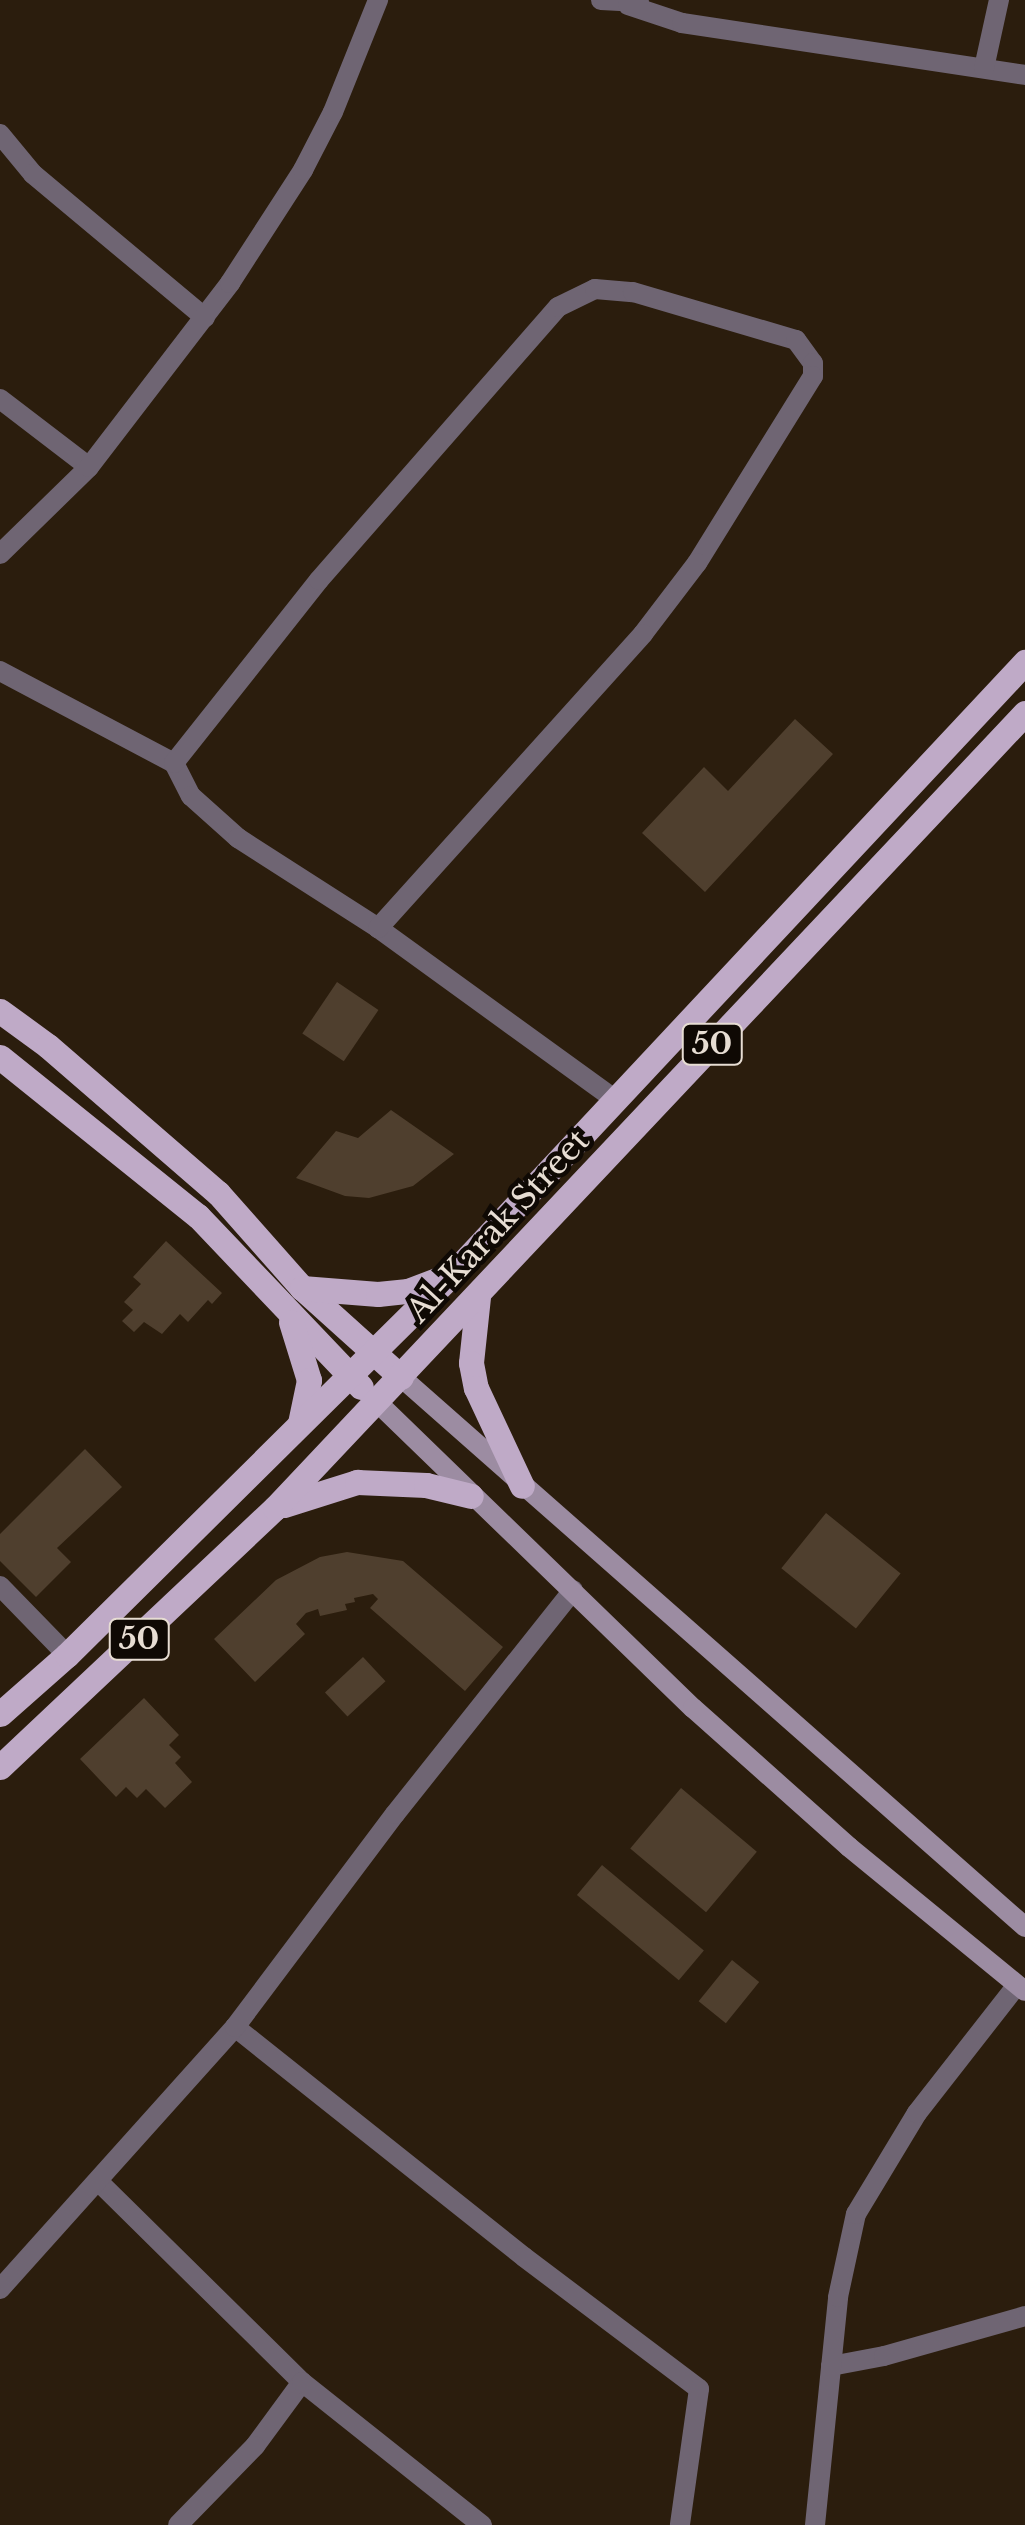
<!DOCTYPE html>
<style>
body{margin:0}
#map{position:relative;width:1025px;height:2525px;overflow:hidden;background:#2b1d0d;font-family:"Libre Baskerville",serif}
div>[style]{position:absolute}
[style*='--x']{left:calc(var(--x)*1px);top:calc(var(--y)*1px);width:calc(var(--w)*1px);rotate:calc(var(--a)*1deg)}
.building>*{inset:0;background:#4f3f2e;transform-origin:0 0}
.minor>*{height:20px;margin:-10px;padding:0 10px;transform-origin:10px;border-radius:10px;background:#6f6573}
.secondary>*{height:20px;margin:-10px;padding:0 10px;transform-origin:10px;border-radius:10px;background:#9c8ca2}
.primary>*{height:25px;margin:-12.5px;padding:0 12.5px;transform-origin:12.5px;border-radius:12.5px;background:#bfaac7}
span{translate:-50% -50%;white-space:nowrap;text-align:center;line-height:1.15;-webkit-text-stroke:9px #0f0904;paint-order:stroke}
.shield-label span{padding:2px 8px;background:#0f0904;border:2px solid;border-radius:8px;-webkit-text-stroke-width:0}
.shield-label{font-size:30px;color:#e7ddd3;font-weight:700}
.street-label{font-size:32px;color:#e7ddd3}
</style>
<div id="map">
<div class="building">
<div style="clip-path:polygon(795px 719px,833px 754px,705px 892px,642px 833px,704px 767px,728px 791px)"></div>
<div style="left:337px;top:982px;width:50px;height:62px;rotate:34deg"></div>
<div style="clip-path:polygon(391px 1110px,454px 1154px,413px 1186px,369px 1198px,345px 1196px,296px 1178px,336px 1131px,358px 1138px)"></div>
<div style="clip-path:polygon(166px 1241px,222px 1293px,212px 1304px,208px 1300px,188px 1322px,180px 1314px,162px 1334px,144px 1322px,134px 1332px,122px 1321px,133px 1310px,124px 1302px,141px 1284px,133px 1277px)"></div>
<div style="clip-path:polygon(85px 1449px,122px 1487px,57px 1548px,71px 1562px,36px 1597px,0 1561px,0 1534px)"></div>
<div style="left:826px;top:1513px;width:96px;height:71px;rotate:39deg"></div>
<div style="clip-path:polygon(347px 1552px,403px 1561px,503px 1647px,465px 1691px,370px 1608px,378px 1599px,373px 1594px,354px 1598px,355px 1602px,345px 1604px,347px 1610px,320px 1616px,318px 1609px,306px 1613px,296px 1624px,305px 1634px,255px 1682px,214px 1639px,276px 1580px,320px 1557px)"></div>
<div style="left:363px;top:1657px;width:33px;height:52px;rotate:47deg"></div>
<div style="clip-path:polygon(144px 1698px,179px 1735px,169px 1745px,181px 1757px,175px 1763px,192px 1782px,165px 1808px,146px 1789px,137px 1798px,126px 1787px,116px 1797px,80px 1759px)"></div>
<div style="left:681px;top:1788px;width:99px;height:79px;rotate:40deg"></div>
<div style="left:602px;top:1865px;width:133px;height:39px;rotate:40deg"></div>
<div style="left:732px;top:1960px;width:35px;height:53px;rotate:39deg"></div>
</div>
<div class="minor">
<div style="--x:601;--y:0;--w:38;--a:3"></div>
<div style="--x:628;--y:5;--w:57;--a:18.4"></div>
<div style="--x:682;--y:23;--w:347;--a:8.6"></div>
<div style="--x:984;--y:68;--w:70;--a:-77.6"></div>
<div style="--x:0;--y:134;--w:52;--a:50.5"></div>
<div style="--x:33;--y:174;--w:224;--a:39.9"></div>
<div style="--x:0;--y:399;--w:112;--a:37.4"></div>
<div style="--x:0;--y:554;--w:124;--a:-44.3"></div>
<div style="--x:89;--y:467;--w:232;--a:-52.5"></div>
<div style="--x:230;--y:283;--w:135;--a:-57.1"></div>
<div style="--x:303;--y:170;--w:65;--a:-62.7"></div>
<div style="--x:333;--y:112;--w:121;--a:-68.1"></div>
<div style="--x:0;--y:671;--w:197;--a:27.9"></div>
<div style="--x:174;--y:763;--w:37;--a:63"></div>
<div style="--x:191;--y:796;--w:63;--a:41.8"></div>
<div style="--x:238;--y:838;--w:166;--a:32.7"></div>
<div style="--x:378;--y:928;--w:294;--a:35.9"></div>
<div style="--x:174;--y:763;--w:233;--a:-51.6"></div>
<div style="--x:319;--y:580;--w:363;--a:-48.8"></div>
<div style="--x:558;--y:307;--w:41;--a:-25.9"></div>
<div style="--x:595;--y:289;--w:38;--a:5"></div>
<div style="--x:633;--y:292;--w:170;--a:16.4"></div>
<div style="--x:796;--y:340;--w:29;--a:54"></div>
<div style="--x:813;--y:363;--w:13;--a:90"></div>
<div style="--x:813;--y:376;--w:220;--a:121.8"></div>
<div style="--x:697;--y:563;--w:89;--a:127.3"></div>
<div style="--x:643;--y:634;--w:396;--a:132"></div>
<div style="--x:0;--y:1586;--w:96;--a:45.8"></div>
<div style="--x:235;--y:2027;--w:369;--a:38.5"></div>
<div style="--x:524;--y:2257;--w:219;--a:37"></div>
<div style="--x:699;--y:2389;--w:137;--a:98"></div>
<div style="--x:99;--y:2182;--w:285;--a:44.6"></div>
<div style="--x:302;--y:2382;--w:79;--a:126.3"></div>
<div style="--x:255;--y:2446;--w:110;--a:134.3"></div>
<div style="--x:0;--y:2289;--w:352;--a:-48.1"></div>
<div style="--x:235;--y:2027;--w:266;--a:-53.1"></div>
<div style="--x:395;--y:1814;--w:286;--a:-51.5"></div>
<div style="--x:831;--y:2366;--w:54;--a:-10.7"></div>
<div style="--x:884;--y:2356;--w:147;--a:-15.8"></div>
<div style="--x:302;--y:2382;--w:230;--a:38.5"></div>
<div style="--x:815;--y:2525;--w:229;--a:-84.2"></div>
<div style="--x:838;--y:2297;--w:85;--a:-77.8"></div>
<div style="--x:856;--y:2214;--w:118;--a:-58.9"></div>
<div style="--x:917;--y:2113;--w:162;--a:-52"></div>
</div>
<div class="secondary">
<div style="--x:401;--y:1377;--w:832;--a:41.39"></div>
<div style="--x:377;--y:1402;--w:440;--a:44.1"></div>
<div style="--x:693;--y:1708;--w:209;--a:41.7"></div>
<div style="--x:849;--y:1847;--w:227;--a:39.3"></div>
</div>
<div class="primary">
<div style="--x:0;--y:1011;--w:59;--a:36.1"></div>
<div style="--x:48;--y:1046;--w:225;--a:40.9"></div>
<div style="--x:218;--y:1193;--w:127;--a:48.5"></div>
<div style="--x:302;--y:1288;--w:133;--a:42"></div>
<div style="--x:0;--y:1057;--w:254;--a:38.8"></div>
<div style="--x:198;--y:1216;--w:236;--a:46.4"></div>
<div style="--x:302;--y:1288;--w:76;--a:4.5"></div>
<div style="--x:378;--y:1294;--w:30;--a:-6"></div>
<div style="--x:408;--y:1291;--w:33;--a:-21"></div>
<div style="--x:478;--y:1297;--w:66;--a:96.1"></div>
<div style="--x:471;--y:1363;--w:25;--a:79"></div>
<div style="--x:476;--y:1388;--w:108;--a:64.9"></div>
<div style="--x:291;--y:1322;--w:61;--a:72.8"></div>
<div style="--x:309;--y:1380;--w:44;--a:101.8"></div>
<div style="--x:284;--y:1505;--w:77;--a:-17.5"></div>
<div style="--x:357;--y:1482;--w:69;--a:2.5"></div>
<div style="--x:426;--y:1485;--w:46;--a:13.7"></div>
<div style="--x:0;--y:1714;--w:89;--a:-41.4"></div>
<div style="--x:67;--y:1655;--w:547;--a:-44.7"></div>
<div style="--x:456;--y:1270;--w:833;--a:-46.9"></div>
<div style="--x:0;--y:1767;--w:378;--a:-43.3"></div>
<div style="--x:275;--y:1508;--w:1093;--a:-46.67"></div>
</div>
<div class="shield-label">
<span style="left:712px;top:1044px">50</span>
<span style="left:139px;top:1639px">50</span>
</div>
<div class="street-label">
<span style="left:498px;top:1226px;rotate:-47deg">Al-Karak Street</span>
</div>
</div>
